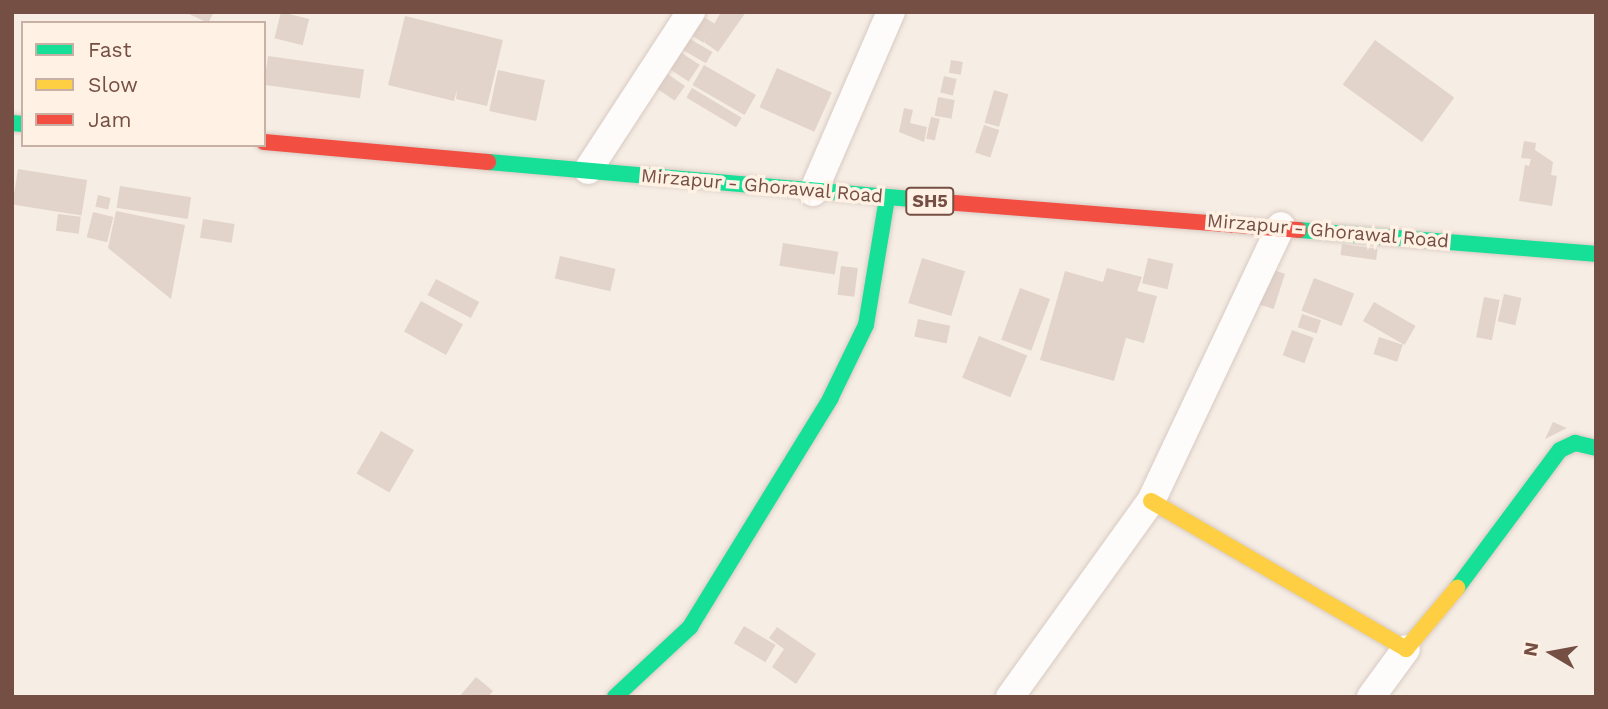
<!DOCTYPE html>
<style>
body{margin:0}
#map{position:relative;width:1608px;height:709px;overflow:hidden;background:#f6ede4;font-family:"Work Sans",sans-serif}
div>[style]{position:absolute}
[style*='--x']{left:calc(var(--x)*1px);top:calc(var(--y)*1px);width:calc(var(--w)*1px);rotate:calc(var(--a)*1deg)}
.building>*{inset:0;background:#e3d4cb;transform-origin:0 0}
.roads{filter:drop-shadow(0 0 2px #d7cac2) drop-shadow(0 0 2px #d7cac2)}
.street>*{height:28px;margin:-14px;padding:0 14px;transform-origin:14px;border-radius:14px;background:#fefcfb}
.fast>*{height:16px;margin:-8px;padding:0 8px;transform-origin:8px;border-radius:8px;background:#16e098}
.slow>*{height:16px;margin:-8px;padding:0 8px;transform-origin:8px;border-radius:8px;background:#ffcf43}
.jam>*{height:16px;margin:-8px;padding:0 8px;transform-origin:8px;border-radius:8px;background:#f24e42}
span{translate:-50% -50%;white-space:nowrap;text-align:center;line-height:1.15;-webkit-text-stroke:7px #fff1e4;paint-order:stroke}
.shield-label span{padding:2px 5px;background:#fff1e4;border:2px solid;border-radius:5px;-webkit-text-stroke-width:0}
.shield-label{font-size:18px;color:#754f43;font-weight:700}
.street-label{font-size:19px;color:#754f43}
.frame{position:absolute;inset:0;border:14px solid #754f43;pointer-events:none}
.legend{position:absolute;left:21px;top:21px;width:245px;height:126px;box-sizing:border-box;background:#fff1e4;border:2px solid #c8b0a4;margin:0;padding:9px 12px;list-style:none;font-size:21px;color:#754f43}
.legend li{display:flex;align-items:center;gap:14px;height:35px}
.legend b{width:35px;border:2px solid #c8b0a4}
.north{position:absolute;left:1517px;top:618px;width:70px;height:70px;-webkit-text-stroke:5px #fff1e4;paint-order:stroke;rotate:280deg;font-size:19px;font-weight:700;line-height:28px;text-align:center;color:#754f43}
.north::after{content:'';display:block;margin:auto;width:24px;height:32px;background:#754f43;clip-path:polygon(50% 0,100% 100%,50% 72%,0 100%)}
</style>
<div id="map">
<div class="building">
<div style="clip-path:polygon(185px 12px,214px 12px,208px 23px)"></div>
<div style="left:281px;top:12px;width:29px;height:27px;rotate:14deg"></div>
<div style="clip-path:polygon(721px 12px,746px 12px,718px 52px,704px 42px)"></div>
<div style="left:699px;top:14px;width:19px;height:22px;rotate:32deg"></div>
<div style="clip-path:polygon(405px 16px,503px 40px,487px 106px,456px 99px,457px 90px,454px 101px,388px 85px)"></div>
<div style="left:683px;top:35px;width:34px;height:13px;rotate:30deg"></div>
<div style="left:1375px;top:40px;width:98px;height:55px;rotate:36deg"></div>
<div style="left:677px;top:50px;width:27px;height:20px;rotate:33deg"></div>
<div style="left:268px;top:56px;width:97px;height:29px;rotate:8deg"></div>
<div style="left:951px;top:60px;width:12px;height:13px;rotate:9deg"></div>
<div style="left:704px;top:65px;width:60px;height:23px;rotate:30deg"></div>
<div style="left:777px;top:68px;width:60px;height:43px;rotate:24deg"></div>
<div style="left:498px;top:70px;width:48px;height:42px;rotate:12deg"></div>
<div style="left:662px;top:70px;width:28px;height:18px;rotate:35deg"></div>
<div style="left:944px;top:76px;width:13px;height:17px;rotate:13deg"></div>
<div style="left:692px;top:88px;width:58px;height:11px;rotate:31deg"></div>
<div style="left:994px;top:90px;width:15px;height:34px;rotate:16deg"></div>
<div style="left:938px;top:97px;width:17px;height:19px;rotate:10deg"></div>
<div style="clip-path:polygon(904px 108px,913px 110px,910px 123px,927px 127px,924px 142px,899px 132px)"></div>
<div style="left:931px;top:117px;width:9px;height:22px;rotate:13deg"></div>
<div style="left:984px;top:125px;width:16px;height:29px;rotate:18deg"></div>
<div style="clip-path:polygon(1524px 141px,1536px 143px,1535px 150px,1553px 162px,1551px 175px,1557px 176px,1552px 206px,1519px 201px,1525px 165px,1529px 166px,1531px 159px,1521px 158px)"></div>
<div style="left:18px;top:169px;width:70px;height:36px;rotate:9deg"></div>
<div style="left:120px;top:186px;width:72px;height:22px;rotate:9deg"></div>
<div style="left:98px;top:195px;width:13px;height:12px;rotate:13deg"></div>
<div style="clip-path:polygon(116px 211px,185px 225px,171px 299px,108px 248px)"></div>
<div style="left:93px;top:212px;width:21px;height:26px;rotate:14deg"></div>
<div style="left:58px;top:214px;width:23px;height:17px;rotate:7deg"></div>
<div style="left:203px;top:219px;width:32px;height:19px;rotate:9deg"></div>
<div style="left:783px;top:243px;width:56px;height:23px;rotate:9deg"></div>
<div style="left:1342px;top:244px;width:36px;height:11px;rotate:8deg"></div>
<div style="left:560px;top:256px;width:57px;height:23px;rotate:13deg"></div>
<div style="left:922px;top:258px;width:45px;height:47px;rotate:17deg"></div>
<div style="left:1148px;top:258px;width:26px;height:26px;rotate:13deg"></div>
<div style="left:841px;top:266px;width:17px;height:29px;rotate:7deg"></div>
<div style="clip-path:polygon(1107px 268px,1142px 277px,1137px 291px,1157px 296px,1144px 343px,1126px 338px,1114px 381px,1040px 360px,1065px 271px,1103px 282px)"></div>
<div style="left:1267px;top:268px;width:19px;height:37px;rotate:18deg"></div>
<div style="left:1314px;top:278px;width:43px;height:35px;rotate:21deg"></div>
<div style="left:436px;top:279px;width:49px;height:18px;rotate:28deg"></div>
<div style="left:1020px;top:288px;width:32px;height:55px;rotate:20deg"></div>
<div style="left:1504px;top:294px;width:18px;height:28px;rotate:13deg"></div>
<div style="left:1484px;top:297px;width:16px;height:41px;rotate:11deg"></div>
<div style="left:421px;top:301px;width:48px;height:35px;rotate:29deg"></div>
<div style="left:1374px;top:302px;width:48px;height:22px;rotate:30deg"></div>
<div style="left:1302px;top:314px;width:20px;height:14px;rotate:18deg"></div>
<div style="left:918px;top:319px;width:33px;height:18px;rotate:12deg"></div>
<div style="left:1292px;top:330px;width:23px;height:27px;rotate:20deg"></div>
<div style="left:979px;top:336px;width:52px;height:45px;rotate:22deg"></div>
<div style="left:1379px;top:337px;width:25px;height:18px;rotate:18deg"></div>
<div style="clip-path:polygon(1553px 422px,1567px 428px,1545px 439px)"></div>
<div style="left:381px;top:431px;width:38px;height:49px;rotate:30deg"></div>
<div style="left:744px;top:626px;width:37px;height:20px;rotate:31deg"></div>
<div style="clip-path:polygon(777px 627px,816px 654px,796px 684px,772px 667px,784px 649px,769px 638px)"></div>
<div style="clip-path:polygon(476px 677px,493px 691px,488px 697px,459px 697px)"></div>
</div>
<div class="roads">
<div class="street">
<div style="--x:588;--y:170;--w:189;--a:-56.9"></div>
<div style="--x:813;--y:192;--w:196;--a:-66.6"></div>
<div style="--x:1010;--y:697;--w:241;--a:-54.3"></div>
<div style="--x:1151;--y:501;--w:304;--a:-64.7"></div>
<div style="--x:1371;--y:697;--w:59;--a:-53.9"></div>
</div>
<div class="fast">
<div style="--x:12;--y:123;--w:11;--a:5"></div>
<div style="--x:488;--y:162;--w:457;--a:5"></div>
<div style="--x:1299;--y:230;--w:298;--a:4.6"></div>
<div style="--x:1457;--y:588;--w:172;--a:-53.3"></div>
<div style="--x:1560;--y:450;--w:17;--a:-25"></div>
<div style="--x:1575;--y:443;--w:22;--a:13"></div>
<div style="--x:615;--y:697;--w:103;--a:-43"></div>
<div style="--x:690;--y:627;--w:268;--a:-58.4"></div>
<div style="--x:830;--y:399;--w:82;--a:-64.1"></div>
<div style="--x:866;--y:325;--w:129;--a:-80.6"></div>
</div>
<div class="slow">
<div style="--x:1151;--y:501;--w:295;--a:30.1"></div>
<div style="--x:1406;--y:649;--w:80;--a:-50.1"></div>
</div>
<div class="jam">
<div style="--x:264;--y:142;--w:225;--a:5.1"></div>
<div style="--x:943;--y:202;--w:357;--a:4.5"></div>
</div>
</div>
<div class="shield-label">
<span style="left:930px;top:201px">SH5</span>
</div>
<div class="street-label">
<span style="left:762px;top:186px;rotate:5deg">Mirzapur - Ghorawal Road</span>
<span style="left:1328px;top:231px;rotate:5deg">Mirzapur - Ghorawal Road</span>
</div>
<div class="frame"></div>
<ul class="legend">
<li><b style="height:9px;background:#16e098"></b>Fast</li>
<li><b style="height:9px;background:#ffcf43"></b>Slow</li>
<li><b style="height:9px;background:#f24e42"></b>Jam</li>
</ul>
<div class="north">N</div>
</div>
